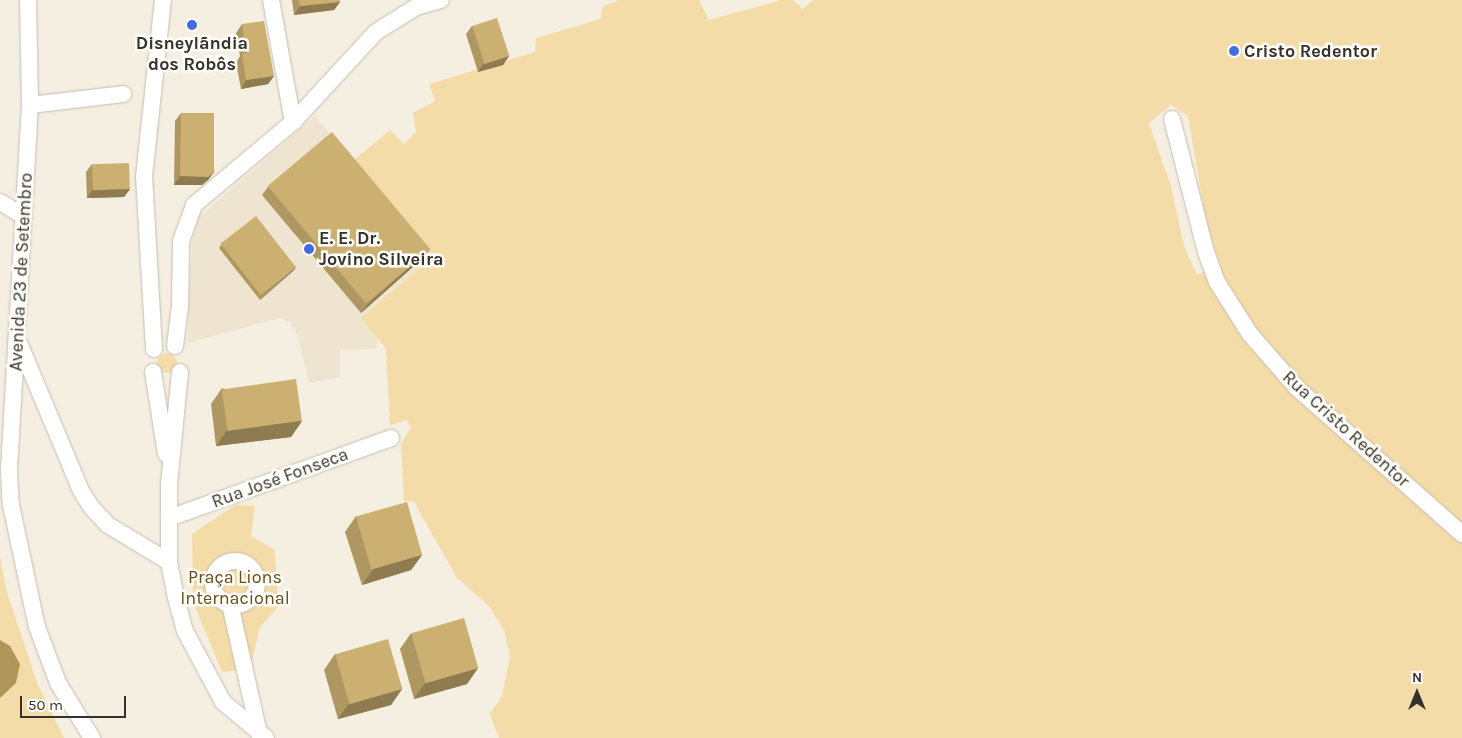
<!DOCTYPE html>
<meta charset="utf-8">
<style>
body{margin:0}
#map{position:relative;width:1462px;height:738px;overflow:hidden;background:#f5efe1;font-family:Karla,sans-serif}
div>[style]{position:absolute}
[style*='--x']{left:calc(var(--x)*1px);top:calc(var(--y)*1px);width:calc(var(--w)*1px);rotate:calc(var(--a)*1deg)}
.built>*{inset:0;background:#eee4d0}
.green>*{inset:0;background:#f4dca9}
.round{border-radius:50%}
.water>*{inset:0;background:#b19659}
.roads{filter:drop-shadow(0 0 1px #c4beb1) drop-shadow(0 0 1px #c4beb1)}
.minor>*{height:16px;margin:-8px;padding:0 8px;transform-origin:8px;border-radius:8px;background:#fff}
.minor>.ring{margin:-8px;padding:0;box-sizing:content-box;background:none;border:16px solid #fff;border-radius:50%}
.wall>*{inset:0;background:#af9762}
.shaded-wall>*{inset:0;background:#8f7b50}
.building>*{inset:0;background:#ccb072;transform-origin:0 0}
.dots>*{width:14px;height:14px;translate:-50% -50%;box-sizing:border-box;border:2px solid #fffdf7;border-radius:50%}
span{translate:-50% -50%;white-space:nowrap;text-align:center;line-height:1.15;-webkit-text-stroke:5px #fffdf7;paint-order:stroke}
.poi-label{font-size:18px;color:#35322d;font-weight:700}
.left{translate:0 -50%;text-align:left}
.street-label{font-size:18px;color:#35322d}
.park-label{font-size:18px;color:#614d1e}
.north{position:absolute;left:1392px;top:668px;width:50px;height:50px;-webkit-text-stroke:4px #fffdf7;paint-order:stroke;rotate:0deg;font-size:14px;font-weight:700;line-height:20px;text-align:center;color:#35322d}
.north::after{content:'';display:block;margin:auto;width:18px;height:22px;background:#35322d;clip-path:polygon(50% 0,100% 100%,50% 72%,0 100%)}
.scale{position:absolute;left:20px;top:696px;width:106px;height:22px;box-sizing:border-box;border:2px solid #35322d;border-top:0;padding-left:6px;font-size:15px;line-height:18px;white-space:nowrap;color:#35322d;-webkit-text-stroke:4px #fffdf7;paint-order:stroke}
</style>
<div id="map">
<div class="built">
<div style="clip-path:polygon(315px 116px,433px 257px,379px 319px,376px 349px,340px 350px,340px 377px,309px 383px,297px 334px,290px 322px,280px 318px,187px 343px,192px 240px,197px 219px)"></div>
</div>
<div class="green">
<div style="clip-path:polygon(evenodd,619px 0,699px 0,709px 20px,781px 0,793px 0,803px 9px,813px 0,1462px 0,1462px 738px,499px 738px,490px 714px,502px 696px,510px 656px,504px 630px,488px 605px,457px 578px,414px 502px,404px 501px,401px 444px,411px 427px,406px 420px,390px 425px,386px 349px,361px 318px,433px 257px,353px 161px,390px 130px,404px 144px,416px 132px,413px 113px,435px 101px,429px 84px,535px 52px,536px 38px,601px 19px,602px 7px,619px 0,1171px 105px,1188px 116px,1207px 228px,1220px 264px,1197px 275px,1184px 246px,1171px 186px,1149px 123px,1171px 105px)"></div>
<div class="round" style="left:157px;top:353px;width:20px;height:20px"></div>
<div style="clip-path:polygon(235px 505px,255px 506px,251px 536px,275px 550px,278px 607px,260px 627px,250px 669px,222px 672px,193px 602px,192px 534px)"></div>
<div style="clip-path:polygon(0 557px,7px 592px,38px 685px,64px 738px,0 738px)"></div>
</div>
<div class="water">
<div style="clip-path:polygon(0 640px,10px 646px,20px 664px,16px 683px,0 698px)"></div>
</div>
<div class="roads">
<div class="minor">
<div style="--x:28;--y:0;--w:105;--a:88.9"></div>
<div style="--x:30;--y:105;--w:368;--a:93.3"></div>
<div style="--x:9;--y:472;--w:33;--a:87"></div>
<div style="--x:11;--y:505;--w:125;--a:78"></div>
<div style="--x:37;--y:627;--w:60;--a:69.4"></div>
<div style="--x:58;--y:683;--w:65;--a:58.3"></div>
<div style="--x:271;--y:0;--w:124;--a:79.8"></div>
<div style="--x:30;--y:105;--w:94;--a:-6.7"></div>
<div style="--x:1172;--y:119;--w:137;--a:75.7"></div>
<div style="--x:1206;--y:252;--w:32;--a:70"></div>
<div style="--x:1217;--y:282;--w:62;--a:57.6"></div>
<div style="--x:1250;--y:334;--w:70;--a:49"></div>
<div style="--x:1296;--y:387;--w:222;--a:41.5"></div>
<div style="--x:0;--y:202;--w:26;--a:31"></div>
<div style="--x:20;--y:345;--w:158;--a:67.3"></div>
<div style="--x:81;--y:491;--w:20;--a:57"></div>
<div style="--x:92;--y:508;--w:23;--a:47"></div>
<div style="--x:108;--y:525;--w:71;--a:31.2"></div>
<div style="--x:175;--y:346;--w:39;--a:-83"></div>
<div style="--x:180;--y:307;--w:66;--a:-89.1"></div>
<div style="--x:181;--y:241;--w:38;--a:-70"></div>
<div style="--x:194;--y:205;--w:129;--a:-40"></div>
<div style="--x:293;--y:122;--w:122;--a:-47.3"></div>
<div style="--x:376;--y:32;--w:47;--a:-32"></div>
<div style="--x:416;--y:7;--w:26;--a:-16"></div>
<div style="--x:154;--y:349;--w:172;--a:-93.3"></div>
<div style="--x:144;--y:177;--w:178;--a:-83.9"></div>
<div style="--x:153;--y:372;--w:83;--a:81"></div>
<div style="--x:180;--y:372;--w:113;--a:95.6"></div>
<div style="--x:169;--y:484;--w:78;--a:90"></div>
<div style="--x:169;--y:562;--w:33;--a:79"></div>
<div style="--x:175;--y:594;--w:38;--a:75"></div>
<div style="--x:185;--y:631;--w:81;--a:61.8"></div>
<div style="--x:223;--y:702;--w:56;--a:39.9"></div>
<div style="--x:169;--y:518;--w:236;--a:-19.8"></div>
<div class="ring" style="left:213px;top:561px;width:28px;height:28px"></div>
<div style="--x:230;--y:604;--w:133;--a:77.4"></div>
</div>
</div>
<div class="wall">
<div style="clip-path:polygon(292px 0,340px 0,340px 2px,334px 10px,294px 15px)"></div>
<div style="clip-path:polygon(242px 24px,274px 76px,268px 84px,241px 89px,236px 63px,240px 56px,236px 33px)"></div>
<div style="clip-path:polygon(472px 26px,509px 56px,503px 65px,478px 72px,466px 34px)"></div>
<div style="clip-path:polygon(181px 113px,214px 172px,208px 180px,202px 185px,174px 185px,175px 121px)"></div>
<div style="clip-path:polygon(92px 164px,130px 189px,124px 197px,87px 198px,86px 172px)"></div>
<div style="clip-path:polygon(268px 187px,430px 249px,424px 257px,361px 313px,262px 195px)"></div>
<div style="clip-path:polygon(221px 245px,296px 267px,294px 270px,260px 300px,219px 248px)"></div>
<div style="clip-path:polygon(222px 388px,302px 421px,291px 437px,216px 446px,211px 404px)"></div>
<div style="clip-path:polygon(356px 516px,422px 555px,411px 570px,362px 585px,345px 532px)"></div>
<div style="clip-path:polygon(411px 633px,478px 668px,467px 684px,414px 699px,400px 649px)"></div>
<div style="clip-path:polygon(335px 654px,402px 689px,391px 705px,338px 719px,324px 670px)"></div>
</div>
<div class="shaded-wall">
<div style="clip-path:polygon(340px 2px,334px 10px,294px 15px,300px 6px)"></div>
<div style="clip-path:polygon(509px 56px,503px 65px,478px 72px,483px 64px)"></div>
<div style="clip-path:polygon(274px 76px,268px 84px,241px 89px,246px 80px)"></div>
<div style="clip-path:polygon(214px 172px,208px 180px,202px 185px,174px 185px,180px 176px)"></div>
<div style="clip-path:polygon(93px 189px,130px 189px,124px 197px,87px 198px)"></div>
<div style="clip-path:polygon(430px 249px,424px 257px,361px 313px,367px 305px)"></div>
<div style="clip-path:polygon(296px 267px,294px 270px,260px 300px,262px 298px)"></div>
<div style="clip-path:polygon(302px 421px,291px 437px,216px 446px,227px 430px)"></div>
<div style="clip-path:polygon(422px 555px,411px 570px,362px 585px,373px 569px)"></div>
<div style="clip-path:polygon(478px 668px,467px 684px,414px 699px,425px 683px)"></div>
<div style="clip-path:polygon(402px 689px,391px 705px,338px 719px,349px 703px)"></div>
</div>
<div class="building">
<div style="clip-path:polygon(299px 0,340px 0,340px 2px,300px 6px)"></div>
<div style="left:497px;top:18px;width:40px;height:26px;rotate:72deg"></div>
<div style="clip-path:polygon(264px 21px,274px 76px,246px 80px,242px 54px,247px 53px,242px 24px)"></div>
<div style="clip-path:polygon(181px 113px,214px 113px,214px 172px,208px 177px,180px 176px)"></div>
<div style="left:332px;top:132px;width:153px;height:84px;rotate:50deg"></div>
<div style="left:129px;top:163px;width:26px;height:37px;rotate:88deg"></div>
<div style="left:256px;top:216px;width:65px;height:45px;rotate:52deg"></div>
<div style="left:296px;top:379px;width:42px;height:75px;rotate:82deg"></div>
<div style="left:407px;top:502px;width:55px;height:53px;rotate:74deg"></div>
<div style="left:464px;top:618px;width:52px;height:55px;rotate:74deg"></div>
<div style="left:388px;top:639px;width:52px;height:55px;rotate:74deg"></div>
</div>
<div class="dots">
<div style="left:192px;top:25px;background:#436cde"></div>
<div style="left:1234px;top:51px;background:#436cde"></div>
<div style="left:309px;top:249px;background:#436cde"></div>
</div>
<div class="poi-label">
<span style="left:192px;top:54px">Disneylãndia<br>dos Robôs</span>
<span class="left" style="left:1244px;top:51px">Cristo Redentor</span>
<span class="left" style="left:319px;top:249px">E. E. Dr.<br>Jovino Silveira</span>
</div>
<div class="street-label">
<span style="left:21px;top:272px;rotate:-87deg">Avenida 23 de Setembro</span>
<span style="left:1346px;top:429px;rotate:42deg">Rua Cristo Redentor</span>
<span style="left:280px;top:478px;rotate:-20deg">Rua José Fonseca</span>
</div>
<div class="park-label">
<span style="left:235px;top:588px">Praça Lions<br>Internacional</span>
</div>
<div class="north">N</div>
<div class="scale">50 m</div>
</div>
